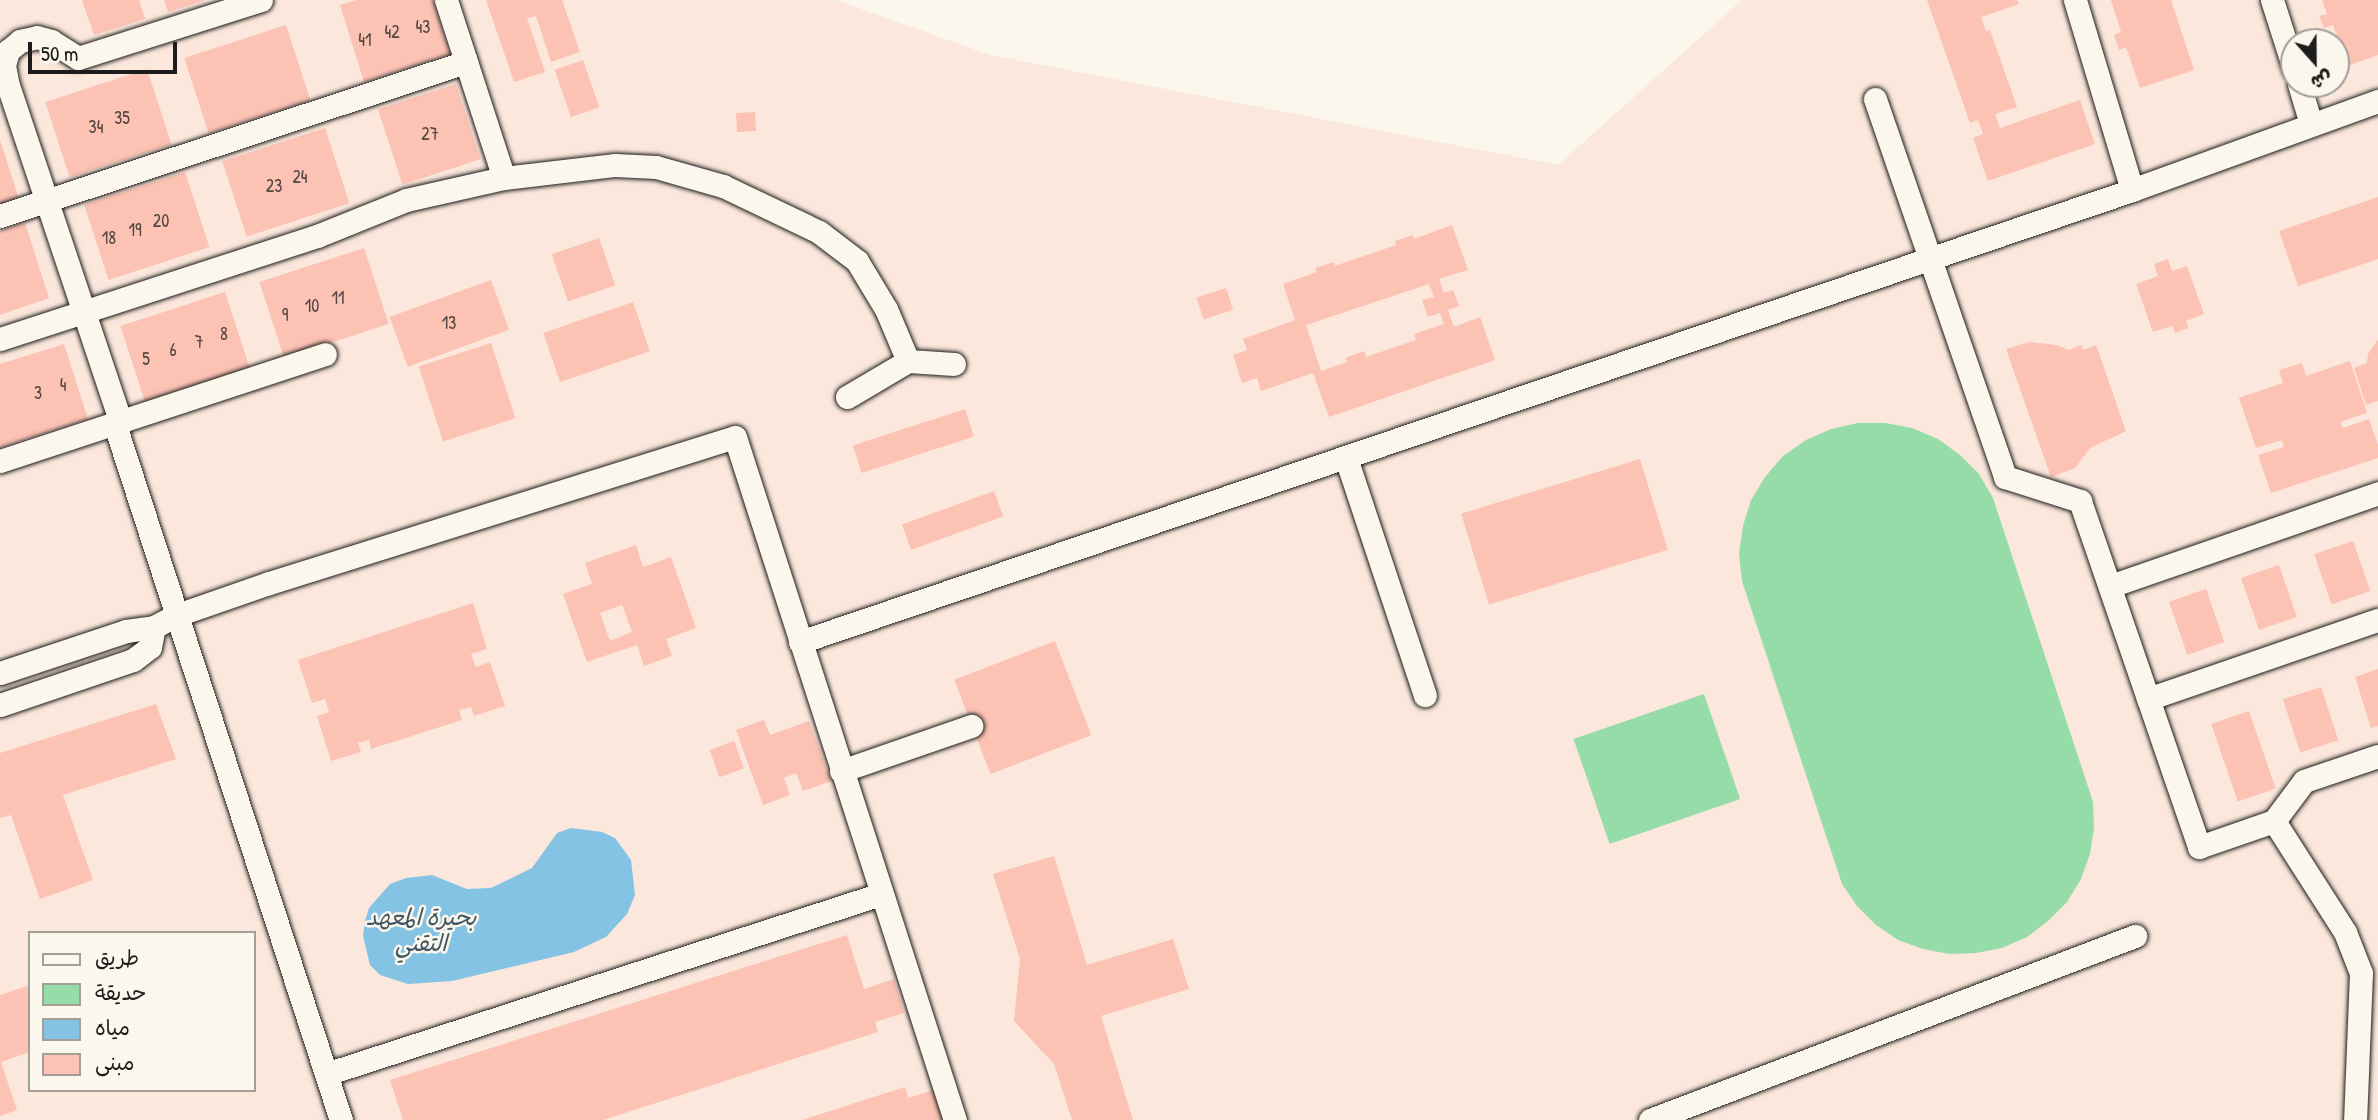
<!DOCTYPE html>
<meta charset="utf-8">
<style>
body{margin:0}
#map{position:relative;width:2378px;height:1120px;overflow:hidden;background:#fbf7ec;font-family:"Patrick Hand","Playpen Sans Arabic",sans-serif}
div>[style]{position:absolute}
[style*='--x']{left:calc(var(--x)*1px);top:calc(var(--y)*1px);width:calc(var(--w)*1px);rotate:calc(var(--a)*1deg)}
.built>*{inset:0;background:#fbe7db}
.green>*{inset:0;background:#95dca9;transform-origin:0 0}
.water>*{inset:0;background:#84c3e4}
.building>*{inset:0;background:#fcc2b4;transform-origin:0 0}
.roads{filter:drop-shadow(0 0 2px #1c1c1c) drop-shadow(0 0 2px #1c1c1c)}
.minor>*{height:23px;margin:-11.5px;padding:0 11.5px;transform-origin:11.5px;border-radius:11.5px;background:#fbf7ec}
span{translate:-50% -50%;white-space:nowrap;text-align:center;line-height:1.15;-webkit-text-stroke:5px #fbf7ec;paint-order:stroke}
.number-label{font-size:18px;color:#544642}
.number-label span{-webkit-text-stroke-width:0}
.water-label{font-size:23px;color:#405662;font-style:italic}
.legend{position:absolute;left:28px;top:931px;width:228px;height:161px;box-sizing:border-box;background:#fbf7ec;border:2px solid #a29f99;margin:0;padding:9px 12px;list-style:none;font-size:21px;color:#1c1c1c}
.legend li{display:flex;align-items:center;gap:14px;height:35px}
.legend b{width:35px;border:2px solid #a29f99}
.north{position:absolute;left:2280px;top:28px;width:70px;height:70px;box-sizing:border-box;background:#fbf7ec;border:2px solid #a29f99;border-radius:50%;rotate:159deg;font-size:19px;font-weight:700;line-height:28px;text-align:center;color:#1c1c1c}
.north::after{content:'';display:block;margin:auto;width:24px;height:32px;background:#1c1c1c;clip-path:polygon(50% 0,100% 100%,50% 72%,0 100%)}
.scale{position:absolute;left:28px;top:42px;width:149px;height:32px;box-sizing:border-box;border:4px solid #1c1c1c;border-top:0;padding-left:9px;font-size:21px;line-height:24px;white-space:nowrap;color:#1c1c1c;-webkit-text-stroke:5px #fbf7ec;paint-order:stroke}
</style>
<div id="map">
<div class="built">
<div style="clip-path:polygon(evenodd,0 0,836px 0,990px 55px,1558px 165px,1742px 0,2378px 0,2378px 1120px,0 1120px,0 0,2294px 42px,2336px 42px,2336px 84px,2294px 84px,2294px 42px,0 0,30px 933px,254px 933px,254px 1090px,30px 1090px,30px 933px)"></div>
</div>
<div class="green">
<div style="clip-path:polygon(1858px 423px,1885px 423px,1912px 428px,1938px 439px,1960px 455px,1979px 474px,1993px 498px,2093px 802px,2094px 828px,2090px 854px,2081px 879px,2067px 902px,2048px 921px,2027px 937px,2002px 948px,1976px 953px,1949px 954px,1923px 949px,1898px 940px,1876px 925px,1857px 906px,1842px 884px,1742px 581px,1739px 554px,1743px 526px,1751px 500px,1765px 477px,1783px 456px,1806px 440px,1831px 429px)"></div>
<div style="left:1704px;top:694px;width:111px;height:138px;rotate:71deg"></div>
</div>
<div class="water">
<div style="clip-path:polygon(571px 828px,602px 832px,615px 838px,631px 860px,635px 895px,627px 914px,606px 937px,574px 952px,452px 981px,408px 984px,380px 975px,370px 965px,363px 936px,365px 921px,369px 908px,390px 884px,406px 878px,432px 875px,467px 889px,491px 888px,532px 868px,557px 833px)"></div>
</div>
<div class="building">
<div style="clip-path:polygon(82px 0,139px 0,145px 19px,94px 35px)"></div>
<div style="clip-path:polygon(164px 0,205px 0,168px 12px)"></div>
<div style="clip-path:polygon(357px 0,433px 0,450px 54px,364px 82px,340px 5px)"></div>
<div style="clip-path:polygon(486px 0,562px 0,580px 52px,551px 62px,536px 16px,527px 18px,545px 72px,514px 82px)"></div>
<div style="clip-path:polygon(1927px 0,2017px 0,2019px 4px,1981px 17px,1986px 31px,1990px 30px,2017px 107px,1995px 114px,2000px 128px,2080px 100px,2095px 144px,1988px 181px,1973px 138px,1983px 134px,1978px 120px,1970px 123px)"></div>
<div style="clip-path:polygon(2111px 0,2171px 0,2194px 70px,2140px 88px,2126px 47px,2119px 50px,2114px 35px,2121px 32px)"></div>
<div style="clip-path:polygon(2322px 0,2378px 0,2378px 55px,2347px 66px,2333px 25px,2324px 28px,2319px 16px,2327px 14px)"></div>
<div style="left:286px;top:25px;width:79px;height:107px;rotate:72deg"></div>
<div style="left:583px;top:60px;width:50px;height:30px;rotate:71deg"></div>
<div style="left:147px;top:69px;width:79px;height:107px;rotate:72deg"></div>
<div style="left:456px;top:84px;width:79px;height:82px;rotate:72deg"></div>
<div style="left:755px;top:112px;width:19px;height:19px;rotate:87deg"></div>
<div style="left:325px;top:128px;width:79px;height:108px;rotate:72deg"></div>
<div style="clip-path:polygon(0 140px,19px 199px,0 205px)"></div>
<div style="left:185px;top:172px;width:79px;height:106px;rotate:72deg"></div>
<div style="clip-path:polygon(2378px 197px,2378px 259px,2298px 286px,2279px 231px)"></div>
<div style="clip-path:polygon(25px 223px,49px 298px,0 315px,0 231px)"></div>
<div style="clip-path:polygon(evenodd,1452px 225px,1468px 270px,1439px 279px,1444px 293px,1453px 290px,1459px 306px,1448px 310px,1454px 327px,1480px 317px,1495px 360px,1329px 417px,1313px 373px,1261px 391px,1257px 378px,1242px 383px,1233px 355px,1247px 350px,1243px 339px,1295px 320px,1283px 284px,1317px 272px,1315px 268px,1334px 262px,1335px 266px,1396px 245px,1395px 241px,1413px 235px,1414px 239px,1452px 225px,1429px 284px,1434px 297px,1422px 300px,1428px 317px,1440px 313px,1444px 324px,1414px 334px,1416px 340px,1366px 357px,1364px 351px,1345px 358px,1347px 362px,1321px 371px,1306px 325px,1429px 284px)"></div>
<div style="left:599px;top:238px;width:50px;height:50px;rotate:71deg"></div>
<div style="left:364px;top:248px;width:80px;height:110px;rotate:72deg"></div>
<div style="clip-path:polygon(2168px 259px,2172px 271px,2187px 266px,2204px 314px,2186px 321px,2188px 328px,2175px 333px,2173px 326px,2153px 332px,2136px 284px,2158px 276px,2154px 264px)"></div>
<div style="left:491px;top:280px;width:53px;height:108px;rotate:70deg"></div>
<div style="left:1226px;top:288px;width:23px;height:31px;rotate:72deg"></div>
<div style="left:225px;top:292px;width:80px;height:110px;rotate:72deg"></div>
<div style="left:633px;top:302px;width:52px;height:95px;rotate:71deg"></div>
<div style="clip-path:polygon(2378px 340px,2378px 401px,2366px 405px,2354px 368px,2367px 363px,2368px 354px)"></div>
<div style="clip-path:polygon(2029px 342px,2057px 345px,2069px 350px,2081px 345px,2083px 350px,2096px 345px,2126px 431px,2090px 448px,2075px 468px,2051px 477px,2006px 349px)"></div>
<div style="left:491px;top:343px;width:79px;height:76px;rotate:72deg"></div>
<div style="clip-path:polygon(64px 344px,88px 419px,0 447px,0 364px)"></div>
<div style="clip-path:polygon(2350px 361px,2367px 413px,2340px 422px,2343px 428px,2369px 419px,2378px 445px,2378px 458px,2271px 493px,2258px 455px,2284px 447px,2282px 440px,2256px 448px,2239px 398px,2283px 383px,2279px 370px,2302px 363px,2306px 376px)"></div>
<div style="left:965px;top:409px;width:29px;height:118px;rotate:72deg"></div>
<div style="left:1640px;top:459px;width:95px;height:187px;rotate:73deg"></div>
<div style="left:994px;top:491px;width:27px;height:98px;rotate:70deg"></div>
<div style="left:2353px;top:541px;width:53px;height:41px;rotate:71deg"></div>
<div style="clip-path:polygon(evenodd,636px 545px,643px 567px,671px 557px,696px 628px,666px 639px,672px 656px,644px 666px,637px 645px,587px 662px,563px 594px,592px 584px,585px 563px,636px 545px,622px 605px,632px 632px,610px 641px,600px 613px,622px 605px)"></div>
<div style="left:2279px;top:565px;width:55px;height:40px;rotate:71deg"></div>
<div style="left:2206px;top:589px;width:56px;height:39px;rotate:71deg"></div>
<div style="clip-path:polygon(473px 603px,487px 649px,471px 654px,476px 667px,490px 662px,505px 706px,474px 716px,471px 707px,459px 710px,462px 720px,371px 749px,369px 740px,358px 743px,361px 752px,331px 761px,317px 716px,329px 712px,325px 699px,312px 703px,298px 660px)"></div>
<div style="left:1055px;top:641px;width:101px;height:108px;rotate:69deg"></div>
<div style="clip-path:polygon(2378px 669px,2378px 726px,2371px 728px,2355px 677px)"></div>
<div style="left:2321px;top:687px;width:56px;height:40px;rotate:72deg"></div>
<div style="clip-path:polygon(156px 704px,176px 759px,63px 795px,93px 880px,40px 899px,11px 815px,0 818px,0 753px)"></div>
<div style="left:2249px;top:711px;width:82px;height:40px;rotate:71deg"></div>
<div style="clip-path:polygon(764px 720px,770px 735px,809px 721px,831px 781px,803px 791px,796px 773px,784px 778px,790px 795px,763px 805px,736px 730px)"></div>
<div style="left:734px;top:741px;width:29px;height:26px;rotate:70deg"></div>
<div style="clip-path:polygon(1054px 856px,1087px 965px,1173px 939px,1189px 989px,1101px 1016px,1133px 1120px,1072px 1120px,1054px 1064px,1014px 1021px,1020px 959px,993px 874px)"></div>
<div style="clip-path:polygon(847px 935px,864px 989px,894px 979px,904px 1013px,875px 1022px,878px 1032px,603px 1120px,403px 1120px,390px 1080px)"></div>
<div style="clip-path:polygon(30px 985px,30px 1052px,1px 1062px,17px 1110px,0 1116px,0 995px)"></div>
<div style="clip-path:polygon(905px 1087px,908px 1098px,940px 1088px,950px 1120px,802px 1120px)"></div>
</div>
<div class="roads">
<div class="minor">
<div style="--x:446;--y:0;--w:187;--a:72"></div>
<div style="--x:2075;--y:0;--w:198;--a:73.3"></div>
<div style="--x:2272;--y:0;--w:72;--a:72.3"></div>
<div style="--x:2299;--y:84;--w:42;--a:73.3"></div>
<div style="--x:1875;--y:99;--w:400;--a:71"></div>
<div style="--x:2005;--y:477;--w:79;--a:17.7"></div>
<div style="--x:2080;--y:501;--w:366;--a:71"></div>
<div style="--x:2199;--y:847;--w:79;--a:-19.1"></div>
<div style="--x:2274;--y:821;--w:50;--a:-53.1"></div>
<div style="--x:2304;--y:781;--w:78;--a:-18.7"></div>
<div style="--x:0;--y:216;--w:491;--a:-18.3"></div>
<div style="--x:0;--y:339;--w:333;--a:-18"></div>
<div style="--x:317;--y:236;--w:96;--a:-22"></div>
<div style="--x:406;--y:200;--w:100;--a:-12.7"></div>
<div style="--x:504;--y:178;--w:112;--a:-6.7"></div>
<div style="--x:615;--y:165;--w:41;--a:2.8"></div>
<div style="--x:656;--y:167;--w:70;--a:15.8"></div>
<div style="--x:723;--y:186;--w:106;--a:25.6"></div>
<div style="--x:819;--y:232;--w:48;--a:37.3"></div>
<div style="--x:857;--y:261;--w:56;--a:58.9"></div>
<div style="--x:886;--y:309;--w:56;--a:67.1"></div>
<div style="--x:847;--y:397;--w:71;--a:-30.5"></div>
<div style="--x:908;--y:361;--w:46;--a:3.7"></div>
<div style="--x:121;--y:423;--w:355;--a:-108.5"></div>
<div style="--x:8;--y:86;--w:21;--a:-101"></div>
<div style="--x:4;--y:65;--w:15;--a:-74"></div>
<div style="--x:8;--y:51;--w:16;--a:-40"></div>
<div style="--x:20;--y:41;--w:17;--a:-13"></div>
<div style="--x:37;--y:37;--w:15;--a:16"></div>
<div style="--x:51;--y:41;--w:32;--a:32"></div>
<div style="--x:78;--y:58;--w:192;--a:-17.6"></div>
<div style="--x:115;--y:425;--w:731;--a:71.99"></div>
<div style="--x:1346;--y:458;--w:250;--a:71.6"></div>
<div style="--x:0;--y:461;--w:342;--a:-18.2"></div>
<div style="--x:2110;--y:586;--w:284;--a:-19.1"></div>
<div style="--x:800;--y:642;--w:1407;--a:-18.74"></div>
<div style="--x:2132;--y:190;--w:262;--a:-19.9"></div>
<div style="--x:0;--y:673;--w:133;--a:-18.4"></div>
<div style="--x:126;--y:631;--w:28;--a:-8"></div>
<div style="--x:154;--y:627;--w:26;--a:-28"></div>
<div style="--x:177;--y:615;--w:97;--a:-19.2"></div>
<div style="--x:269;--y:583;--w:488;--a:-17.4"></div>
<div style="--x:735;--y:437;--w:718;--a:72.15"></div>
<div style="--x:2148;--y:699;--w:243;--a:-19"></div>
<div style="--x:0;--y:705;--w:140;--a:-18.7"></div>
<div style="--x:133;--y:660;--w:21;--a:-37"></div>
<div style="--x:150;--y:647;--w:20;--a:-79"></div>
<div style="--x:841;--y:771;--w:138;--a:-19.1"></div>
<div style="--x:2274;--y:821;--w:132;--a:57.4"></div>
<div style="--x:2345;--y:932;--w:44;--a:68.7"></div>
<div style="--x:2361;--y:973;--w:147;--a:92.3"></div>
<div style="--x:326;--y:1074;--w:583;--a:-17.97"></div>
<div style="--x:1650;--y:1120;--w:519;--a:-20.78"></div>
</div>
</div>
<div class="number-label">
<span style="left:423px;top:27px">43</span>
<span style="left:392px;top:32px">42</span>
<span style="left:365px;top:40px">41</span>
<span style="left:122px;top:118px">35</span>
<span style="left:96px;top:127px">34</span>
<span style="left:430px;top:134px">27</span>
<span style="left:300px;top:177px">24</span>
<span style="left:274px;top:186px">23</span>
<span style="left:161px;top:221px">20</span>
<span style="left:135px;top:230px">19</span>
<span style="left:109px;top:238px">18</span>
<span style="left:338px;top:298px">11</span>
<span style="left:312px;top:306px">10</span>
<span style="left:285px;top:315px">9</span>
<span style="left:449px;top:323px">13</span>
<span style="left:224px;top:334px">8</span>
<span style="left:199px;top:342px">7</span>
<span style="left:173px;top:350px">6</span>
<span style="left:146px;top:359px">5</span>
<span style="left:63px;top:385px">4</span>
<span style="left:38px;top:393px">3</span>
</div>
<div class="water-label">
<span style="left:421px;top:930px">بحيرة المعهد<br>التقني</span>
</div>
<ul class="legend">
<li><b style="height:9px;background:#fbf7ec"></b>طريق</li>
<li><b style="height:19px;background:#95dca9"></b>حديقة</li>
<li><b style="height:19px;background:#84c3e4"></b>مياه</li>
<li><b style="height:19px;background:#fcc2b4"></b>مبنى</li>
</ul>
<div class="north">ش</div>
<div class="scale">50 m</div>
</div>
